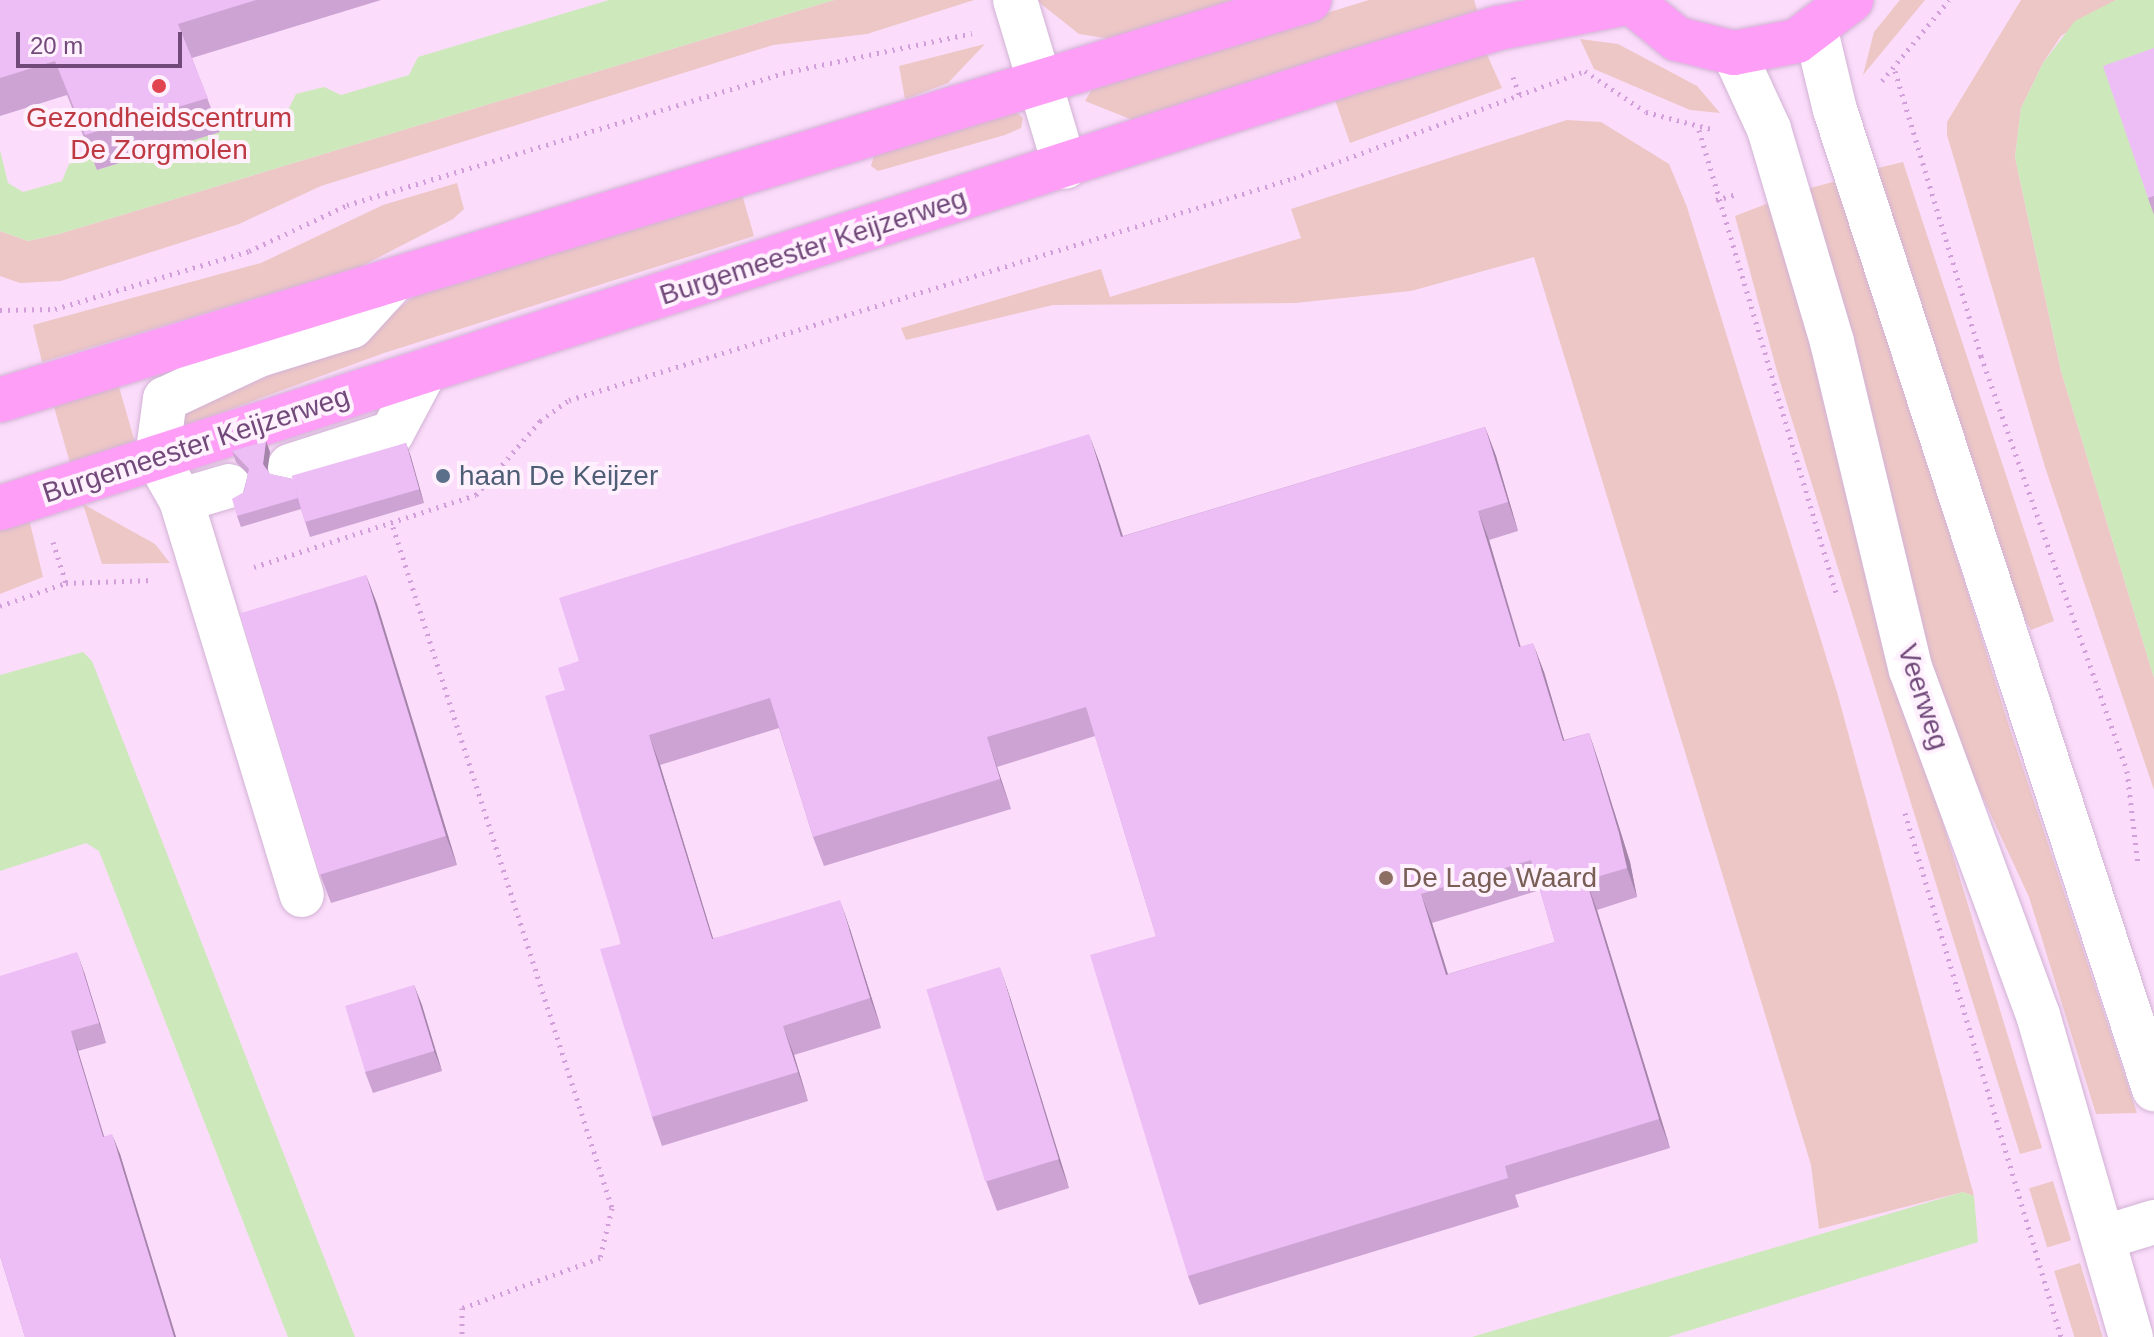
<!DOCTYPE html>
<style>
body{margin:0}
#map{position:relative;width:2154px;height:1337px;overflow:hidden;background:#fee8fc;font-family:Helvetica,sans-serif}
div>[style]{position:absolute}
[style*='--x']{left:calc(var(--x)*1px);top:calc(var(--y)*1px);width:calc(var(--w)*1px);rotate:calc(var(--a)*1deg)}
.residential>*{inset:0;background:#fbdcfa;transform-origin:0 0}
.green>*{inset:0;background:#edc7c5;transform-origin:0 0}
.water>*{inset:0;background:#cde9bb}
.path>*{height:5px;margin-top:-2.5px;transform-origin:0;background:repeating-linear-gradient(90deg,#d1a0da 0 2px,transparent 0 8px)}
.roads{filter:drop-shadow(0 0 2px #d2b2d5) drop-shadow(0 0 2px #d2b2d5)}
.minor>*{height:44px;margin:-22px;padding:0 22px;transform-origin:22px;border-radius:22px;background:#fff}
.major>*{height:44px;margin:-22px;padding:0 22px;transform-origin:22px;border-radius:22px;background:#ff9ef7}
.wall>*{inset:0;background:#cca3d3}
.shaded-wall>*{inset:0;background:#a685ac}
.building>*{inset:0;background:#edbef5;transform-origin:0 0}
.dots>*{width:22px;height:22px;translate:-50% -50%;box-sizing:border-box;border:4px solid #fff0fe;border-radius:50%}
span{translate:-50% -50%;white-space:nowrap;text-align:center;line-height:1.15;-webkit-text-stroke:8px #fff0fe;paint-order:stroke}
.health-label{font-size:28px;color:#be3a42}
.street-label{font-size:28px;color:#714a7a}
.service-label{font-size:28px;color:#4e5e75}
.left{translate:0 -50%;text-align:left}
.education-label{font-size:28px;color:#785e54}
.scale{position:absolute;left:16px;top:32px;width:166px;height:36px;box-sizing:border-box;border:4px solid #714a7a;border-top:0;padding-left:10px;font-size:24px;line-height:28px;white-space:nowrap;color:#714a7a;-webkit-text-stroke:6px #fff0fe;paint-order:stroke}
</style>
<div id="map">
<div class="residential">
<div style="left:0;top:0;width:2154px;height:1337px"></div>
</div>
<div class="green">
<div style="clip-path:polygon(834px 0,974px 0,867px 34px,773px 45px,321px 186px,239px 224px,61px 281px,20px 283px,0 276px,0 231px,28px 241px,59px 234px)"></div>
<div style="clip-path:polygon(1036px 0,1250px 0,1118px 40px,1079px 34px)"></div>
<div style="clip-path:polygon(1369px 0,1474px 0,1479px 16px,1135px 121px,1085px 101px,1095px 84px)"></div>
<div style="clip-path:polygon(1900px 0,1925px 0,1863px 75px,1874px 32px)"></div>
<div style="clip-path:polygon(2021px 0,2116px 0,2061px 36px,2043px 63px,2021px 108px,2015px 157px,2061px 371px,2154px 678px,2154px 790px,2045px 467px,1947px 135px,1947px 122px)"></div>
<div style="clip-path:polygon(1580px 39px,1618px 44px,1697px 86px,1720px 113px,1690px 110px,1594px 69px)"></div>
<div style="clip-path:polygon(985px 44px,948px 83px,905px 99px,899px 66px)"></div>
<div style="clip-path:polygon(1484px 48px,1502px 88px,1350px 143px,1333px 94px)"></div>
<div style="clip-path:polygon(1012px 108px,1023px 118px,1021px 128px,1005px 135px,878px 171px,871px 166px,876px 148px)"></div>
<div style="clip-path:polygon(1567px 120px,1601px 122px,1669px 164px,1687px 207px,1837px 692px,1974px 1196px,1963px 1192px,1819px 1229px,1811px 1165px,1534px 257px,1411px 291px,1295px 303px,1053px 305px,906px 340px,901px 328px,1101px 269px,1110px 297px,1301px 238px,1291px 209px)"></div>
<div style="clip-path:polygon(1903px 162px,2054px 621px,2031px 630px,1982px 542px,1870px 170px)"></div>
<div style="clip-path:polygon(1840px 180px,2009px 726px,2137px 1113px,2096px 1114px,2029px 897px,1931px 686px,1807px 189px)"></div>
<div style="clip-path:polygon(457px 183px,464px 209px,453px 219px,358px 268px,42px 362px,33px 325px,261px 263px,383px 205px)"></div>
<div style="clip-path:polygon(741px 191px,754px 236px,384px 353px,182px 427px,186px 413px,376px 327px,429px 284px)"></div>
<div style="clip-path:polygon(1769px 203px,1816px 347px,1916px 734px,2042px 1148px,2020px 1154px,1778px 375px,1735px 216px)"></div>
<div style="left:117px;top:380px;width:69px;height:68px;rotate:74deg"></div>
<div style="clip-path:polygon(83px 504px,155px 544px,170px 563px,102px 564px)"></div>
<div style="clip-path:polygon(29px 519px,43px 577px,0 594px,0 528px)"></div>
<div style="left:2053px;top:1181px;width:62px;height:25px;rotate:73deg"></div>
<div style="left:2080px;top:1263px;width:77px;height:27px;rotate:73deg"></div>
</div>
<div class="water">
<div style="clip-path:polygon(609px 0,834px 0,59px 234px,28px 241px,0 231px,0 150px,8px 183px,23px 192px,62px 181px,69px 164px,96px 157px,97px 170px,220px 132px,214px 122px,238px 113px,255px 121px,288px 110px,296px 94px,324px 87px,341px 95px,409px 75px,418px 57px)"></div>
<div style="clip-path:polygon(2116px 0,2154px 0,2154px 678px,2061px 371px,2015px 157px,2021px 108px,2043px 63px,2075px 21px)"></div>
<div style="clip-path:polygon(83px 652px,92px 661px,355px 1337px,288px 1337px,99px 851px,86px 843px,0 871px,0 675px)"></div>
<div style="clip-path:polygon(1963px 1192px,1974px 1196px,1978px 1242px,1668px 1337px,1472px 1337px)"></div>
</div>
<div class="path">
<div style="--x:1585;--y:71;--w:73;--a:33.9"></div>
<div style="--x:1646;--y:112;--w:71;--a:14.6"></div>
<div style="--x:1895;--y:71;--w:298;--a:73.2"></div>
<div style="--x:1981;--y:356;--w:440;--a:70.6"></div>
<div style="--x:2127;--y:771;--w:95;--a:83.3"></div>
<div style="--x:1513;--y:77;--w:23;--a:70"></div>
<div style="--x:1882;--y:81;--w:105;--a:-50.4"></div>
<div style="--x:1699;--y:130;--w:483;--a:73.5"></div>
<div style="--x:1716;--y:200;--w:19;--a:-16"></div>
<div style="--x:0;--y:310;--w:55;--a:-1"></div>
<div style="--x:55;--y:309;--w:202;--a:-16.6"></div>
<div style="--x:249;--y:251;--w:108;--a:-25.1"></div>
<div style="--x:347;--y:205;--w:456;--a:-16.8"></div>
<div style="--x:783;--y:73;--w:193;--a:-11.9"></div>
<div style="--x:393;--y:527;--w:715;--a:72.17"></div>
<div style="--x:612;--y:1208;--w:51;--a:103.5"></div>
<div style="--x:600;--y:1258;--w:147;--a:160.1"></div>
<div style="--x:462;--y:1308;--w:29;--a:90"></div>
<div style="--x:53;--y:542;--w:43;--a:72.4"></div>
<div style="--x:254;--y:567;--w:233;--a:-18"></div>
<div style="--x:476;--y:495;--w:98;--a:-49.1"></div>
<div style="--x:540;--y:421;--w:36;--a:-36"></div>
<div style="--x:569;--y:400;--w:758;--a:-17.02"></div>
<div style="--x:1294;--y:178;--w:310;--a:-20.2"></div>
<div style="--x:0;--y:606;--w:70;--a:-19.2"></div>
<div style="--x:66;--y:583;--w:88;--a:-2"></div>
<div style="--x:1905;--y:813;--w:547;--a:73.42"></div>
</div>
<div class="roads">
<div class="minor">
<div style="--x:1015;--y:0;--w:174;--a:73.3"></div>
<div style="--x:1816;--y:31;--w:81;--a:76.5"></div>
<div style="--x:1835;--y:110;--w:1030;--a:71.95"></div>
<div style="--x:1734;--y:53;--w:84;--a:65.3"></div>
<div style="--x:1769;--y:129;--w:222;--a:73.5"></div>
<div style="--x:1832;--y:342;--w:337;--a:76.5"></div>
<div style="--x:1911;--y:670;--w:368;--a:69.8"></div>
<div style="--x:2038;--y:1015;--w:335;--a:73.9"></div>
<div style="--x:290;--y:466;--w:107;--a:-17.9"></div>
<div style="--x:392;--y:433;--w:70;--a:-62"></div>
<div style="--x:229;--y:486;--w:50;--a:163.7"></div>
<div style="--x:181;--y:500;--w:48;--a:-119.7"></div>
<div style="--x:157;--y:458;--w:60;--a:-82.3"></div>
<div style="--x:165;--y:399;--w:104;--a:-25.1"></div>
<div style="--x:259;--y:355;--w:97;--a:-17.3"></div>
<div style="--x:352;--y:326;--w:62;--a:-47.6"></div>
<div style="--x:181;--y:500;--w:413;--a:73"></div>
<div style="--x:2105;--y:1237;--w:51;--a:-17"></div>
</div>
<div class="major">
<div style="--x:1629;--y:0;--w:62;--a:39.1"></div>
<div style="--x:1677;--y:39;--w:59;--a:13.8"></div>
<div style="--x:1734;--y:53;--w:64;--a:-10.8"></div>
<div style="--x:1797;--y:41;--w:68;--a:-37.2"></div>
<div style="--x:0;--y:400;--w:1369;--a:-16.99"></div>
<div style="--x:0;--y:508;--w:1416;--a:-17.88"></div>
<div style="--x:1348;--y:73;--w:157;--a:-16.7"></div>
<div style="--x:1498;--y:28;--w:136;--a:-11.1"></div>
</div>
</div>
<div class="wall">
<div style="clip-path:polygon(0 0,381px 0,192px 58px,220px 132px,97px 170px,67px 95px,0 116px)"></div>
<div style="clip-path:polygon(2154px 48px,2154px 215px,2148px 198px)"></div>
<div style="clip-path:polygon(evenodd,1485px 427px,1496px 456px,1518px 531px,1489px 540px,1521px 647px,1544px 672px,1564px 740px,1589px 733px,1599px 763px,1630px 862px,1637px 897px,1597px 910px,1670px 1148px,1515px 1195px,1519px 1207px,1199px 1305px,1188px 1276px,1156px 936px,1095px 736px,997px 767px,1011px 809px,824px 866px,813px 837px,779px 728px,660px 765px,713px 938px,850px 929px,881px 1028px,794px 1055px,808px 1101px,662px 1146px,652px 1117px,621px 944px,565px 690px,579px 661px,1100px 464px,1123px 536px,1485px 427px,1540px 890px,1555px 942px,1448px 974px,1432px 923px,1540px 890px)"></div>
<div style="clip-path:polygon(266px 441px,270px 452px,267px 470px,270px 474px,293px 479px,406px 443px,424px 503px,310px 537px,301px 509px,241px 527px,237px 516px,248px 474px,236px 462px,232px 451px)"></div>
<div style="clip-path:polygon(366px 575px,377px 604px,457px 865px,331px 903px,320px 874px)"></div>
<div style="clip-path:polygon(84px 972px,106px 1043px,78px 1051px,104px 1136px,120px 1154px,176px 1337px,25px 1337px,0 1256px)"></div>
<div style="clip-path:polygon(414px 985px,442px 1071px,373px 1093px,365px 1072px)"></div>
<div style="clip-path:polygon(1010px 997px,1069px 1188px,997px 1211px,986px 1181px)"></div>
</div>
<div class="shaded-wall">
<div style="clip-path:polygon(1485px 427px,1496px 456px,1518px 531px,1508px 502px)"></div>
<div style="clip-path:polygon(1089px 434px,1100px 464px,1132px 566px,1121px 537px)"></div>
<div style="clip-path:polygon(266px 441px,270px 452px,267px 474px,263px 464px)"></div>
<div style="clip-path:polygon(406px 443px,411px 457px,424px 503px,419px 489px)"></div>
<div style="clip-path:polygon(1478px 511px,1489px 540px,1529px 677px,1519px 647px)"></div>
<div style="clip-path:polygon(366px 575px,377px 604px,457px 865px,446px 836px)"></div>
<div style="clip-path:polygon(1533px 643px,1544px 672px,1573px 770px,1563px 741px)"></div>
<div style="clip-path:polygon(1589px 733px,1599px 763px,1630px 862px,1637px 897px,1627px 868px)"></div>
<div style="clip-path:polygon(649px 735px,660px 765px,722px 968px,712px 939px)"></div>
<div style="clip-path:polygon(987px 737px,1011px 809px,1000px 779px)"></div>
<div style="clip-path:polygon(1586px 880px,1597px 910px,1670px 1148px,1659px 1119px)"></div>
<div style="clip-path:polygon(1421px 894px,1432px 923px,1457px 1004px,1446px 975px)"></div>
<div style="clip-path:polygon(840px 900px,850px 929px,881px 1028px,870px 998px)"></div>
<div style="clip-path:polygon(77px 952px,84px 972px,106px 1043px,99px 1023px)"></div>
<div style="clip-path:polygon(1000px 967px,1010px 997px,1069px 1188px,1058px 1159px)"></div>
<div style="clip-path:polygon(414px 985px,422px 1005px,442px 1071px,434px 1051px)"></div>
<div style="clip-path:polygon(783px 1026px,794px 1055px,808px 1101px,798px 1072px)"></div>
<div style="clip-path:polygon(71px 1031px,78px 1051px,110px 1157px,103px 1137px)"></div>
<div style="clip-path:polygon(112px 1134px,120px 1154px,176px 1337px,174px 1337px)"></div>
</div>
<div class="building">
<div style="clip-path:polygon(0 0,256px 0,178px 24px,208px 98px,85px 135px,55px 61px,0 78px)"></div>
<div style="clip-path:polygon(2154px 48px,2154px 196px,2148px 198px,2103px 66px)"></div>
<div style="clip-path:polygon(evenodd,1485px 427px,1508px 502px,1478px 511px,1519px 647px,1533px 643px,1563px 741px,1589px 733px,1619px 833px,1627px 868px,1586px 880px,1659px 1119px,1505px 1166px,1508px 1178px,1188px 1276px,1090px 955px,1156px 936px,1086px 707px,987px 737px,1000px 779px,813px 837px,770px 698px,649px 735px,712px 939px,840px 900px,870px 998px,783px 1026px,798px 1072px,652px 1117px,600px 949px,621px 944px,545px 696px,565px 690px,558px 668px,579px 661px,559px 598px,1089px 434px,1121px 537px,1485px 427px,1531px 860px,1555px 942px,1446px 975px,1421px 894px,1531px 860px)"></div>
<div style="clip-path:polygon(266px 441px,263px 464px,270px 474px,293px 479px,298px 498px,237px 516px,232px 499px,244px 492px,249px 469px,232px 451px)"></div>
<div style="left:406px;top:443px;width:48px;height:119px;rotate:74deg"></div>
<div style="left:366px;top:575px;width:273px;height:132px;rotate:73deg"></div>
<div style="clip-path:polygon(77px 952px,99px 1023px,71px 1031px,103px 1137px,112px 1134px,174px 1337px,25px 1337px,0 1256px,0 976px)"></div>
<div style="left:1000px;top:967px;width:201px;height:77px;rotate:73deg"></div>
<div style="left:414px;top:985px;width:69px;height:72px;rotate:73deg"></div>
</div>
<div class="dots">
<div style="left:159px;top:86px;background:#e0444e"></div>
<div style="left:443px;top:476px;background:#5c6f8a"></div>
<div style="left:1386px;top:878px;background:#8d6e63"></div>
</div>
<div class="health-label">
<span style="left:159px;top:134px">Gezondheidscentrum<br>De Zorgmolen</span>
</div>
<div class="street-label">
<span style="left:813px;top:247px;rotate:-18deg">Burgemeester Keijzerweg</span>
<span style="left:196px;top:445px;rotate:-18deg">Burgemeester Keijzerweg</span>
<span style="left:1923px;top:697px;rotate:72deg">Veerweg</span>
</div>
<div class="service-label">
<span class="left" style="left:459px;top:476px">haan De Keijzer</span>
</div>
<div class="education-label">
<span class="left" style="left:1402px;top:878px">De Lage Waard</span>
</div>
<div class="scale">20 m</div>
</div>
